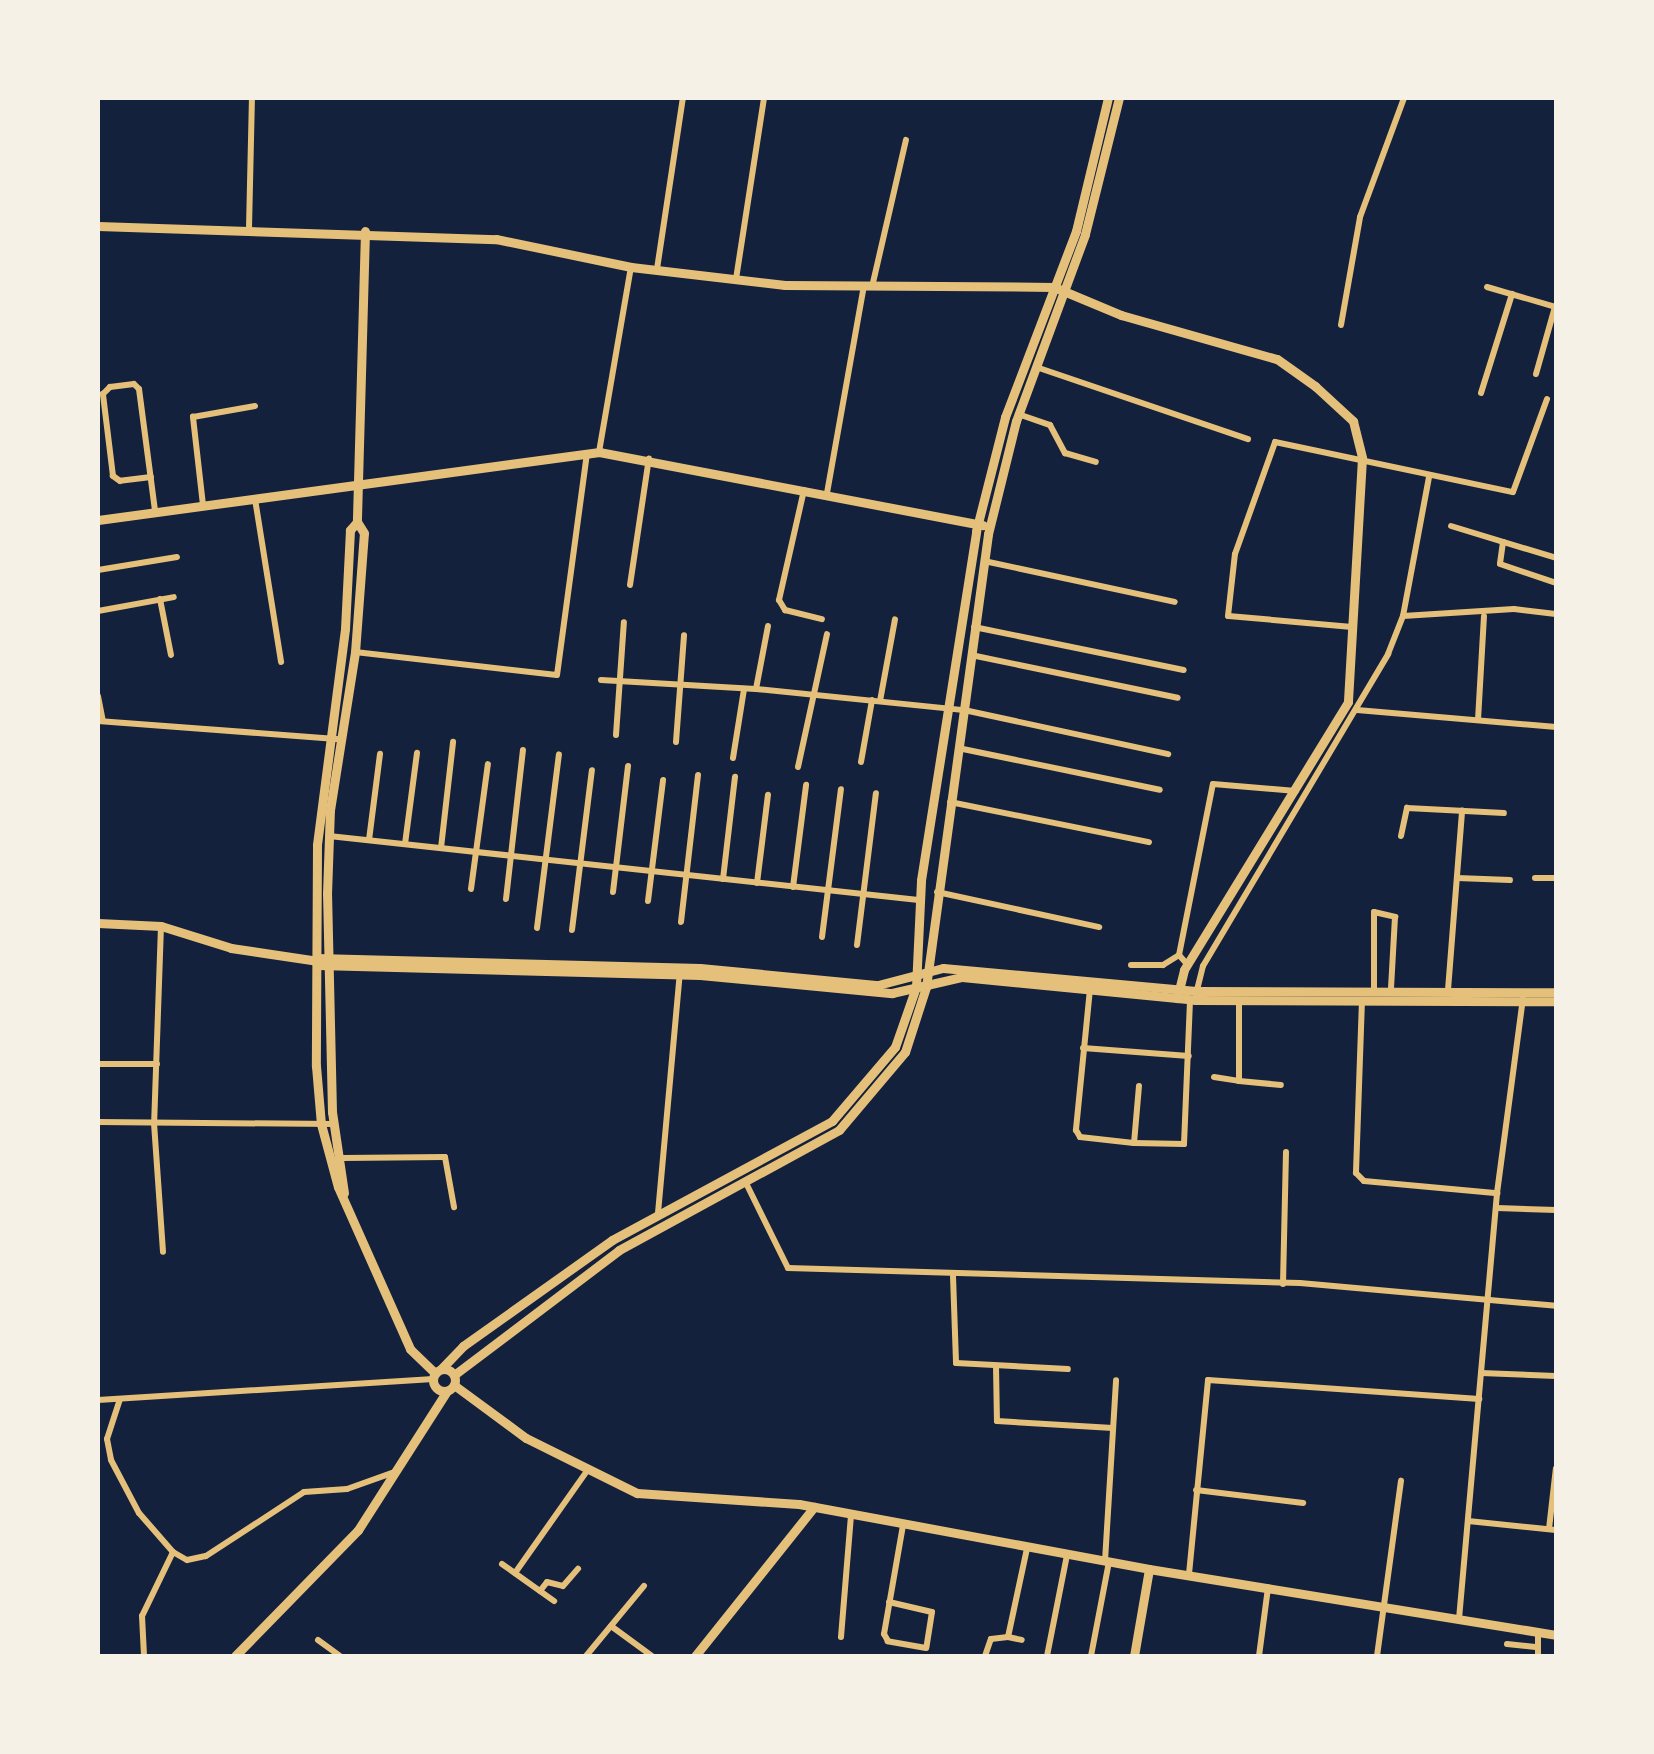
<!DOCTYPE html>
<style>
body{margin:0}
#map{position:relative;width:1654px;height:1754px;overflow:hidden;background:#14213d;font-family:"Nunito Sans",sans-serif}
div>[style]{position:absolute}
[style*='--x']{left:calc(var(--x)*1px);top:calc(var(--y)*1px);width:calc(var(--w)*1px);rotate:calc(var(--a)*1deg)}
.minor>*{height:6px;margin:-3px;padding:0 3px;transform-origin:3px;border-radius:3px;background:#e5c07b}
.tertiary>*{height:9px;margin:-4.5px;padding:0 4.5px;transform-origin:4.5px;border-radius:4.5px;background:#e5c07b}
.tertiary>.ring{margin:-4.5px;padding:0;box-sizing:content-box;background:none;border:9px solid #e5c07b;border-radius:50%}
span{translate:-50% -50%;white-space:nowrap;text-align:center;line-height:1.15;-webkit-text-stroke:8px #f6f1e7;paint-order:stroke}
.frame{position:absolute;inset:0;border:100px solid #f6f1e7;pointer-events:none}
</style>
<div id="map">
<div class="minor">
<div style="--x:249;--y:228;--w:130;--a:-88.7"></div>
<div style="--x:657;--y:269;--w:173;--a:-81.4"></div>
<div style="--x:736;--y:279;--w:183;--a:-81.2"></div>
<div style="--x:872;--y:287;--w:151;--a:-77"></div>
<div style="--x:1487;--y:287;--w:72;--a:16.2"></div>
<div style="--x:1341;--y:325;--w:110;--a:-80"></div>
<div style="--x:1360;--y:217;--w:127;--a:-69.7"></div>
<div style="--x:1036;--y:367;--w:224;--a:18.8"></div>
<div style="--x:1536;--y:374;--w:70;--a:-74.2"></div>
<div style="--x:1481;--y:393;--w:104;--a:-72.6"></div>
<div style="--x:1018;--y:414;--w:34;--a:19"></div>
<div style="--x:1050;--y:425;--w:32;--a:62"></div>
<div style="--x:1065;--y:453;--w:32;--a:16"></div>
<div style="--x:599;--y:452;--w:188;--a:-80.2"></div>
<div style="--x:151;--y:477;--w:31;--a:173"></div>
<div style="--x:120;--y:481;--w:9;--a:-144"></div>
<div style="--x:113;--y:476;--w:83;--a:-97"></div>
<div style="--x:103;--y:394;--w:10;--a:-45"></div>
<div style="--x:110;--y:387;--w:24;--a:-7"></div>
<div style="--x:134;--y:384;--w:7;--a:45"></div>
<div style="--x:139;--y:389;--w:123;--a:82.5"></div>
<div style="--x:804;--y:490;--w:113;--a:102.8"></div>
<div style="--x:779;--y:600;--w:12;--a:59"></div>
<div style="--x:785;--y:610;--w:38;--a:14"></div>
<div style="--x:827;--y:493;--w:210;--a:-79.9"></div>
<div style="--x:255;--y:499;--w:165;--a:80.9"></div>
<div style="--x:203;--y:505;--w:89;--a:-96.5"></div>
<div style="--x:193;--y:417;--w:63;--a:-10.1"></div>
<div style="--x:1451;--y:526;--w:110;--a:16.9"></div>
<div style="--x:1503;--y:542;--w:22;--a:98"></div>
<div style="--x:1500;--y:564;--w:59;--a:18.7"></div>
<div style="--x:984;--y:561;--w:195;--a:12.1"></div>
<div style="--x:98;--y:570;--w:80;--a:-9.3"></div>
<div style="--x:630;--y:585;--w:128;--a:-81.5"></div>
<div style="--x:160;--y:599;--w:57;--a:78.9"></div>
<div style="--x:98;--y:611;--w:77;--a:-10.4"></div>
<div style="--x:1403;--y:616;--w:111;--a:-3.6"></div>
<div style="--x:1514;--y:609;--w:42;--a:6.8"></div>
<div style="--x:768;--y:626;--w:64;--a:100.8"></div>
<div style="--x:756;--y:689;--w:209;--a:5.8"></div>
<div style="--x:964;--y:710;--w:209;--a:12.2"></div>
<div style="--x:974;--y:627;--w:214;--a:11.6"></div>
<div style="--x:1352;--y:627;--w:124;--a:-174.9"></div>
<div style="--x:1228;--y:616;--w:62;--a:-83.6"></div>
<div style="--x:1235;--y:554;--w:119;--a:-70.3"></div>
<div style="--x:1275;--y:442;--w:243;--a:11.9"></div>
<div style="--x:1513;--y:492;--w:99;--a:-69.9"></div>
<div style="--x:355;--y:652;--w:203;--a:6.5"></div>
<div style="--x:557;--y:675;--w:223;--a:-82.3"></div>
<div style="--x:971;--y:655;--w:211;--a:11.7"></div>
<div style="--x:601;--y:680;--w:155;--a:3.3"></div>
<div style="--x:98;--y:696;--w:25;--a:79"></div>
<div style="--x:880;--y:701;--w:83;--a:-79.6"></div>
<div style="--x:1357;--y:710;--w:200;--a:4.9"></div>
<div style="--x:1478;--y:720;--w:104;--a:-86.7"></div>
<div style="--x:98;--y:721;--w:242;--a:4.3"></div>
<div style="--x:616;--y:735;--w:113;--a:-86"></div>
<div style="--x:676;--y:742;--w:107;--a:-85.7"></div>
<div style="--x:958;--y:748;--w:206;--a:11.7"></div>
<div style="--x:733;--y:758;--w:70;--a:-80.9"></div>
<div style="--x:861;--y:762;--w:63;--a:-79.9"></div>
<div style="--x:798;--y:767;--w:136;--a:-77.7"></div>
<div style="--x:950;--y:802;--w:203;--a:11.4"></div>
<div style="--x:329;--y:836;--w:593;--a:6.19"></div>
<div style="--x:1401;--y:836;--w:29;--a:-78"></div>
<div style="--x:1407;--y:808;--w:97;--a:3"></div>
<div style="--x:369;--y:840;--w:87;--a:-82.7"></div>
<div style="--x:405;--y:844;--w:92;--a:-82.5"></div>
<div style="--x:441;--y:848;--w:107;--a:-83.5"></div>
<div style="--x:1457;--y:878;--w:53;--a:2.2"></div>
<div style="--x:1535;--y:878;--w:21;--a:0"></div>
<div style="--x:723;--y:879;--w:103;--a:-83.3"></div>
<div style="--x:757;--y:883;--w:89;--a:-82.9"></div>
<div style="--x:793;--y:887;--w:103;--a:-82.7"></div>
<div style="--x:471;--y:889;--w:126;--a:-82.3"></div>
<div style="--x:613;--y:892;--w:127;--a:-83.2"></div>
<div style="--x:937;--y:892;--w:166;--a:12.2"></div>
<div style="--x:506;--y:899;--w:150;--a:-83.5"></div>
<div style="--x:648;--y:901;--w:122;--a:-82.9"></div>
<div style="--x:681;--y:922;--w:148;--a:-83.4"></div>
<div style="--x:161;--y:926;--w:197;--a:92"></div>
<div style="--x:154;--y:1123;--w:129;--a:86"></div>
<div style="--x:537;--y:928;--w:175;--a:-82.8"></div>
<div style="--x:572;--y:930;--w:161;--a:-82.9"></div>
<div style="--x:822;--y:937;--w:149;--a:-82.7"></div>
<div style="--x:857;--y:945;--w:153;--a:-82.9"></div>
<div style="--x:1187;--y:964;--w:12;--a:-132"></div>
<div style="--x:1179;--y:955;--w:174;--a:-78.8"></div>
<div style="--x:1213;--y:784;--w:83;--a:4.8"></div>
<div style="--x:1131;--y:965;--w:32;--a:0"></div>
<div style="--x:1163;--y:965;--w:19;--a:-32"></div>
<div style="--x:1090;--y:989;--w:142;--a:95.7"></div>
<div style="--x:1076;--y:1130;--w:8;--a:60"></div>
<div style="--x:1080;--y:1137;--w:54;--a:6.3"></div>
<div style="--x:1374;--y:989;--w:77;--a:-90"></div>
<div style="--x:1374;--y:912;--w:22;--a:13"></div>
<div style="--x:1395;--y:917;--w:72;--a:93.2"></div>
<div style="--x:1448;--y:990;--w:180;--a:-85.5"></div>
<div style="--x:1196;--y:994;--w:29;--a:-76"></div>
<div style="--x:1203;--y:966;--w:363;--a:-59.3"></div>
<div style="--x:1388;--y:654;--w:41;--a:-68.5"></div>
<div style="--x:1403;--y:616;--w:141;--a:-79.4"></div>
<div style="--x:1239;--y:1000;--w:81;--a:90"></div>
<div style="--x:1239;--y:1081;--w:42;--a:5.4"></div>
<div style="--x:1362;--y:1000;--w:173;--a:92"></div>
<div style="--x:1356;--y:1173;--w:11;--a:45"></div>
<div style="--x:1364;--y:1181;--w:134;--a:5.2"></div>
<div style="--x:1083;--y:1048;--w:106;--a:4.3"></div>
<div style="--x:98;--y:1064;--w:59;--a:0"></div>
<div style="--x:1214;--y:1077;--w:25;--a:9"></div>
<div style="--x:1139;--y:1086;--w:57;--a:95"></div>
<div style="--x:1134;--y:1143;--w:50;--a:1.1"></div>
<div style="--x:1184;--y:1144;--w:145;--a:-87.6"></div>
<div style="--x:98;--y:1122;--w:236;--a:0.5"></div>
<div style="--x:342;--y:1158;--w:103;--a:-0.6"></div>
<div style="--x:445;--y:1157;--w:51;--a:79.8"></div>
<div style="--x:745;--y:1181;--w:97;--a:63.7"></div>
<div style="--x:788;--y:1268;--w:512;--a:1.68"></div>
<div style="--x:1300;--y:1283;--w:257;--a:5.1"></div>
<div style="--x:1497;--y:1208;--w:59;--a:1.9"></div>
<div style="--x:658;--y:1213;--w:241;--a:-84.8"></div>
<div style="--x:953;--y:1276;--w:87;--a:88"></div>
<div style="--x:956;--y:1363;--w:112;--a:3.1"></div>
<div style="--x:1283;--y:1284;--w:132;--a:-88.7"></div>
<div style="--x:996;--y:1366;--w:55;--a:89"></div>
<div style="--x:997;--y:1421;--w:116;--a:3.5"></div>
<div style="--x:1481;--y:1373;--w:75;--a:2.3"></div>
<div style="--x:120;--y:1399;--w:42;--a:108"></div>
<div style="--x:107;--y:1439;--w:21;--a:79"></div>
<div style="--x:111;--y:1460;--w:60;--a:62.2"></div>
<div style="--x:139;--y:1513;--w:52;--a:48.9"></div>
<div style="--x:173;--y:1552;--w:71;--a:115.8"></div>
<div style="--x:142;--y:1616;--w:40;--a:87.1"></div>
<div style="--x:98;--y:1400;--w:336;--a:-3.6"></div>
<div style="--x:1196;--y:1490;--w:108;--a:6.9"></div>
<div style="--x:1468;--y:1521;--w:88;--a:5.8"></div>
<div style="--x:1549;--y:1529;--w:61;--a:-83.5"></div>
<div style="--x:173;--y:1552;--w:16;--a:30"></div>
<div style="--x:187;--y:1560;--w:19;--a:-12"></div>
<div style="--x:206;--y:1556;--w:117;--a:-33.1"></div>
<div style="--x:304;--y:1492;--w:43;--a:-4"></div>
<div style="--x:347;--y:1489;--w:48;--a:-19.6"></div>
<div style="--x:1105;--y:1561;--w:181;--a:-86.5"></div>
<div style="--x:502;--y:1564;--w:64;--a:35.4"></div>
<div style="--x:515;--y:1573;--w:125;--a:-54.8"></div>
<div style="--x:1189;--y:1574;--w:195;--a:-84.4"></div>
<div style="--x:1208;--y:1380;--w:272;--a:4"></div>
<div style="--x:540;--y:1591;--w:11;--a:-52"></div>
<div style="--x:547;--y:1582;--w:16;--a:14"></div>
<div style="--x:563;--y:1586;--w:23;--a:-49"></div>
<div style="--x:889;--y:1602;--w:44;--a:13.1"></div>
<div style="--x:932;--y:1612;--w:36;--a:99"></div>
<div style="--x:926;--y:1648;--w:39;--a:-170"></div>
<div style="--x:888;--y:1641;--w:8;--a:-120"></div>
<div style="--x:884;--y:1634;--w:111;--a:-80.1"></div>
<div style="--x:1459;--y:1619;--w:428;--a:-84.9"></div>
<div style="--x:1497;--y:1193;--w:196;--a:-82.4"></div>
<div style="--x:611;--y:1626;--w:51;--a:36.2"></div>
<div style="--x:841;--y:1637;--w:122;--a:-85.3"></div>
<div style="--x:1008;--y:1637;--w:14;--a:12"></div>
<div style="--x:318;--y:1640;--w:27;--a:36"></div>
<div style="--x:1507;--y:1644;--w:31;--a:6"></div>
<div style="--x:586;--y:1656;--w:91;--a:-50.4"></div>
<div style="--x:985;--y:1656;--w:18;--a:-71"></div>
<div style="--x:991;--y:1639;--w:17;--a:-7"></div>
<div style="--x:1008;--y:1637;--w:91;--a:-77.9"></div>
<div style="--x:1047;--y:1656;--w:103;--a:-78.8"></div>
<div style="--x:1091;--y:1656;--w:96;--a:-79.2"></div>
<div style="--x:1259;--y:1656;--w:69;--a:-82.5"></div>
<div style="--x:1377;--y:1656;--w:177;--a:-82.2"></div>
<div style="--x:1538;--y:1656;--w:23;--a:-90"></div>
</div>
<div class="tertiary">
<div style="--x:98;--y:226;--w:398;--a:1.9"></div>
<div style="--x:496;--y:239;--w:138;--a:11.7"></div>
<div style="--x:631;--y:267;--w:155;--a:6.7"></div>
<div style="--x:785;--y:285;--w:269;--a:0.4"></div>
<div style="--x:1054;--y:287;--w:73;--a:22.7"></div>
<div style="--x:1121;--y:315;--w:162;--a:15.8"></div>
<div style="--x:1277;--y:359;--w:47;--a:35.4"></div>
<div style="--x:1315;--y:386;--w:52;--a:42.6"></div>
<div style="--x:1353;--y:421;--w:38;--a:76"></div>
<div style="--x:1362;--y:458;--w:244;--a:93.3"></div>
<div style="--x:1348;--y:702;--w:314;--a:121.5"></div>
<div style="--x:1184;--y:970;--w:29;--a:104"></div>
<div style="--x:365;--y:231;--w:291;--a:91.6"></div>
<div style="--x:357;--y:522;--w:11;--a:131"></div>
<div style="--x:350;--y:530;--w:99;--a:92.9"></div>
<div style="--x:345;--y:629;--w:218;--a:97.4"></div>
<div style="--x:317;--y:845;--w:221;--a:90.3"></div>
<div style="--x:316;--y:1066;--w:58;--a:85.1"></div>
<div style="--x:321;--y:1124;--w:65;--a:74.9"></div>
<div style="--x:338;--y:1187;--w:177;--a:66"></div>
<div style="--x:410;--y:1349;--w:35;--a:44"></div>
<div style="--x:98;--y:520;--w:506;--a:-7.73"></div>
<div style="--x:599;--y:452;--w:391;--a:10.8"></div>
<div style="--x:98;--y:923;--w:63;--a:2.7"></div>
<div style="--x:161;--y:926;--w:73;--a:17.4"></div>
<div style="--x:231;--y:948;--w:88;--a:8.5"></div>
<div style="--x:317;--y:958;--w:383;--a:1.5"></div>
<div style="--x:700;--y:968;--w:179;--a:5.5"></div>
<div style="--x:878;--y:985;--w:67;--a:-14.7"></div>
<div style="--x:943;--y:968;--w:254;--a:5.2"></div>
<div style="--x:1196;--y:991;--w:360;--a:0.2"></div>
<div style="--x:318;--y:965;--w:382;--a:1.5"></div>
<div style="--x:700;--y:975;--w:193;--a:5.4"></div>
<div style="--x:892;--y:993;--w:72;--a:-12.9"></div>
<div style="--x:962;--y:977;--w:234;--a:5.6"></div>
<div style="--x:1195;--y:1000;--w:361;--a:0.2"></div>
<div style="--x:344;--y:1193;--w:82;--a:-98.4"></div>
<div style="--x:332;--y:1112;--w:218;--a:-91.3"></div>
<div style="--x:327;--y:894;--w:84;--a:-88"></div>
<div style="--x:330;--y:810;--w:160;--a:-81"></div>
<div style="--x:355;--y:652;--w:119;--a:-85.7"></div>
<div style="--x:364;--y:533;--w:13;--a:-122"></div>
<div class="ring" style="left:433px;top:1369px;width:13px;height:13px"></div>
<div style="--x:441;--y:1369;--w:32;--a:-46"></div>
<div style="--x:463;--y:1346;--w:183;--a:-35.4"></div>
<div style="--x:612;--y:1240;--w:250;--a:-28.4"></div>
<div style="--x:832;--y:1121;--w:97;--a:-49.6"></div>
<div style="--x:895;--y:1047;--w:64;--a:-70.7"></div>
<div style="--x:916;--y:987;--w:107;--a:-87.3"></div>
<div style="--x:921;--y:880;--w:353;--a:-81"></div>
<div style="--x:976;--y:531;--w:118;--a:-75.7"></div>
<div style="--x:1005;--y:417;--w:199;--a:-69.1"></div>
<div style="--x:1076;--y:231;--w:137;--a:-76.5"></div>
<div style="--x:454;--y:1375;--w:207;--a:-37.1"></div>
<div style="--x:619;--y:1250;--w:251;--a:-28.6"></div>
<div style="--x:839;--y:1130;--w:102;--a:-49.8"></div>
<div style="--x:905;--y:1052;--w:68;--a:-72.1"></div>
<div style="--x:926;--y:987;--w:457;--a:-82.2"></div>
<div style="--x:988;--y:534;--w:116;--a:-76.1"></div>
<div style="--x:1016;--y:421;--w:199;--a:-69.7"></div>
<div style="--x:1085;--y:234;--w:140;--a:-76"></div>
<div style="--x:454;--y:1385;--w:89;--a:36.4"></div>
<div style="--x:526;--y:1438;--w:124;--a:26.4"></div>
<div style="--x:637;--y:1493;--w:162;--a:3.9"></div>
<div style="--x:799;--y:1504;--w:356;--a:10.5"></div>
<div style="--x:1149;--y:1569;--w:412;--a:9.2"></div>
<div style="--x:235;--y:1656;--w:176;--a:-45.7"></div>
<div style="--x:358;--y:1530;--w:165;--a:-57.4"></div>
<div style="--x:695;--y:1656;--w:191;--a:-51.4"></div>
<div style="--x:1134;--y:1656;--w:88;--a:-80.2"></div>
</div>
<div class="frame"></div>
</div>
